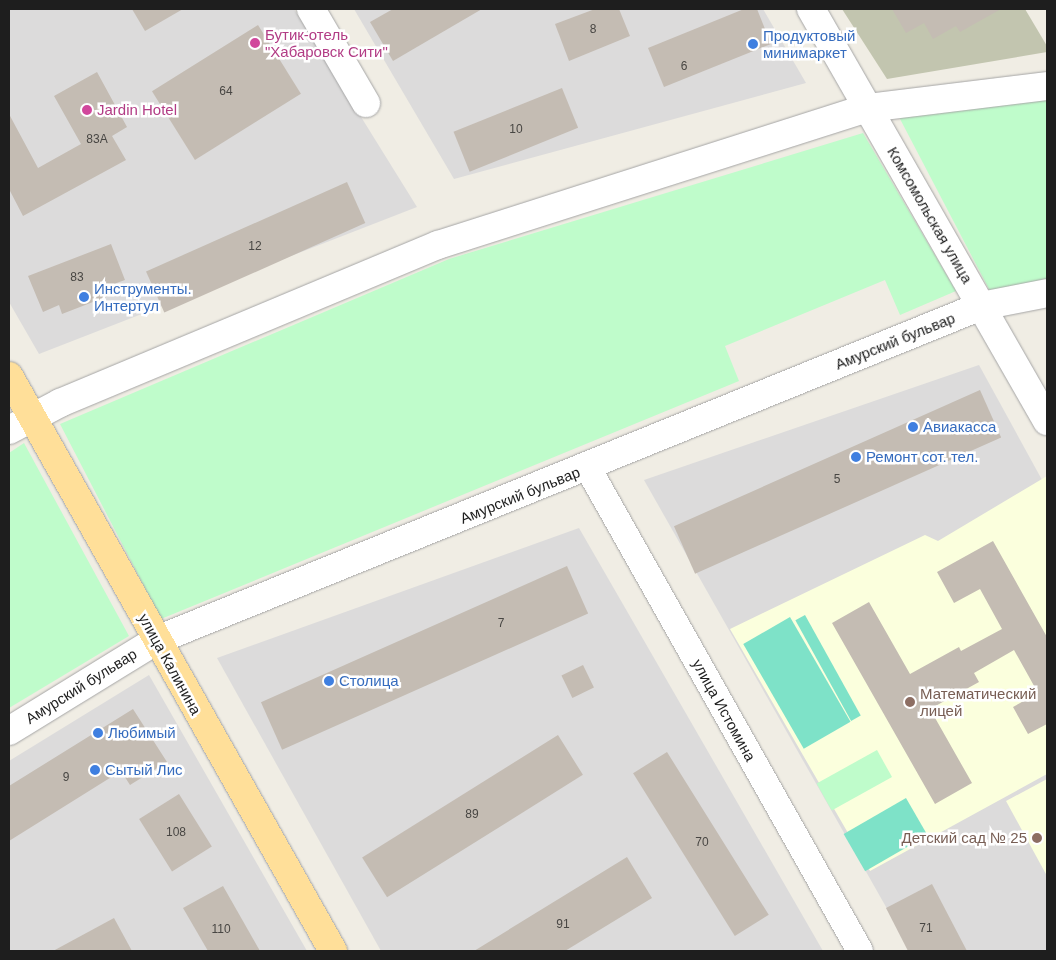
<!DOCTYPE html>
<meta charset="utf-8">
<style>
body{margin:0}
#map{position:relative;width:1056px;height:960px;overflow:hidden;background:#f0ede4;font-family:Arial,sans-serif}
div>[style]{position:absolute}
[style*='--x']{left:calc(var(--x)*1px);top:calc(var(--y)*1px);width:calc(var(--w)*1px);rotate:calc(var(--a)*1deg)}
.residential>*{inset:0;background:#dcdbdb}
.education>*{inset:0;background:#fbffdd}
.construction>*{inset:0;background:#c2c5af}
.park>*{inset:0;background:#bffccb;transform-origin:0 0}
.pitch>*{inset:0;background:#7ee2c8;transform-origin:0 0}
.building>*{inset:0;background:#c4bcb3;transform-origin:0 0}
.roads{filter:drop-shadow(0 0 1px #a5a5a5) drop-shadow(0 0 1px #a5a5a5)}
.minor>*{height:26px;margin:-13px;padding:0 13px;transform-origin:13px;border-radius:13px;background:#fff}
.tertiary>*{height:28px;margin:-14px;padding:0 14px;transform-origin:14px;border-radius:14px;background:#fff}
.primary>*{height:28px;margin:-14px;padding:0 14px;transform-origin:14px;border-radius:14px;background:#ffdf99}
.dots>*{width:14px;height:14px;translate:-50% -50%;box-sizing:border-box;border:2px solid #fff;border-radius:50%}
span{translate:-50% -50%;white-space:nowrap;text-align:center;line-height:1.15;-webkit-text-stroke:5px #fff;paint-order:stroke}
.number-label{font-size:12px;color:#484643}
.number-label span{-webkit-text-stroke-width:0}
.hotel-label{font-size:15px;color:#b23c85}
.left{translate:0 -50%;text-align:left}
.shop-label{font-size:15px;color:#366cbe}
.street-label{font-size:15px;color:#1e1e1e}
.education-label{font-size:15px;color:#785e54}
.right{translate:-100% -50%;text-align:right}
.frame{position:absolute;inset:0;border:10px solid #1e1e1e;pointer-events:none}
</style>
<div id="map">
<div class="residential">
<div style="clip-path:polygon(9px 9px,294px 9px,417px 207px,39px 354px,9px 302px)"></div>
<div style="clip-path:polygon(354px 9px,763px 9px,806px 83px,454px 179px)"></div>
<div style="clip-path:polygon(979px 365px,1047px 489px,1047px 951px,911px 951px,644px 480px)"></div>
<div style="clip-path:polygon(579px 528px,823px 951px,381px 951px,217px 658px)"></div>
<div style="clip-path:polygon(149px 675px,307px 951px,9px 951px,9px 761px)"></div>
</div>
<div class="education">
<div style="clip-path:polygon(1047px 476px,1047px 774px,870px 871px,730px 629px,925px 535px,938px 541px)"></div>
<div style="clip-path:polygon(1047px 779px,1047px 876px,1006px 801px)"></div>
</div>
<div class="construction">
<div style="clip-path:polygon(842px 9px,1025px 9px,1047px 46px,1047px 52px,887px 79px)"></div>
</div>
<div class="park">
<div style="clip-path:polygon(1047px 98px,1047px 283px,991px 293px,899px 117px)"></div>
<div style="clip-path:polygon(863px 133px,956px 291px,900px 315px,885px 280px,725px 346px,739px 381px,161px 619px,60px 424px,449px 259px)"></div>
<div style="clip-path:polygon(24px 443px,129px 636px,9px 708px,9px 453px)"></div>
<div style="left:877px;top:750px;width:31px;height:69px;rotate:61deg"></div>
</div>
<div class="pitch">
<div style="left:805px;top:615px;width:115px;height:11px;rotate:61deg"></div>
<div style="left:790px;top:617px;width:121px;height:54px;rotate:60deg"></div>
<div style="left:906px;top:798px;width:43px;height:72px;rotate:60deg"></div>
</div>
<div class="building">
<div style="clip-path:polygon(132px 9px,183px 9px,145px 31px)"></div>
<div style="clip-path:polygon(393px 9px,482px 9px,393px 61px,370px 22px)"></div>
<div style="clip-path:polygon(595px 9px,619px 9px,630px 36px,569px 61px,555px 24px)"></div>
<div style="clip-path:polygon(744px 9px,757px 9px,771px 44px,664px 87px,648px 48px)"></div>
<div style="clip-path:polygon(892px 9px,1001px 9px,960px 32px,956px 26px,933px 39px,924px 23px,906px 33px)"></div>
<div style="left:258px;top:25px;width:81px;height:125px;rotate:58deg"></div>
<div style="clip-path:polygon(97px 72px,127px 127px,112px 136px,126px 160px,23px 216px,9px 189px,9px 114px,38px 168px,81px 144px,54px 96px)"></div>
<div style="left:562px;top:88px;width:43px;height:117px;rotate:68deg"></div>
<div style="left:347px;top:182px;width:45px;height:220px;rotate:66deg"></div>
<div style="clip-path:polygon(111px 244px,125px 280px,108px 286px,111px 295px,62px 314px,59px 305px,43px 312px,28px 276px)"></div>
<div style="left:980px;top:390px;width:52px;height:335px;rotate:66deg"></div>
<div style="clip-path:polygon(993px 541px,1047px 637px,1047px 724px,1028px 734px,1013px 707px,1038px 693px,1014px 650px,974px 673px,979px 682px,930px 709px,972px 783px,935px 804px,832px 623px,869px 602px,910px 674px,959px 647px,961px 651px,1002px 629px,980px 589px,954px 603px,937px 572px)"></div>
<div style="left:567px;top:566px;width:52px;height:335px;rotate:66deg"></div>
<div style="left:583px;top:665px;width:25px;height:24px;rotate:64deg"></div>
<div style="clip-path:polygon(133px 709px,167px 762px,130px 785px,121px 771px,9px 841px,9px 786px)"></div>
<div style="left:558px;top:735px;width:47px;height:231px;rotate:58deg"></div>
<div style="left:667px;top:752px;width:192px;height:40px;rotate:58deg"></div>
<div style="left:179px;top:794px;width:62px;height:47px;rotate:58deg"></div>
<div style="clip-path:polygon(627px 857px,652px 898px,565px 951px,474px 951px)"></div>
<div style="clip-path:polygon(932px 884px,967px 951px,908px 951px,886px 908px)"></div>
<div style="clip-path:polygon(223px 886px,260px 951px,208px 951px,183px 908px)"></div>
<div style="clip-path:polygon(114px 918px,132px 951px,53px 951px)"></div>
</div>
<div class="roads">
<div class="minor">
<div style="--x:588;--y:468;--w:554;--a:60.61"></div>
</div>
<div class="tertiary">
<div style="--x:311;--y:9;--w:109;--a:59.7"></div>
<div style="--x:811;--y:9;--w:475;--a:60.2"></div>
<div style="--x:9;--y:430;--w:58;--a:-27.9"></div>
<div style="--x:60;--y:403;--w:410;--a:-22.7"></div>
<div style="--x:438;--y:245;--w:451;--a:-17.7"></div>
<div style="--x:868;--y:108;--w:180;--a:-7"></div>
<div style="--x:9;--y:731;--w:174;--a:-31.6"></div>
<div style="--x:157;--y:640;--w:889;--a:-22.06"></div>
<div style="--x:981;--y:306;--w:67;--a:-11.1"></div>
</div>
<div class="primary">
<div style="--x:9;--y:376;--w:660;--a:60.6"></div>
</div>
</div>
<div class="dots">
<div style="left:255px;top:43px;background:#d1479c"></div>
<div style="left:753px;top:44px;background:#3f7fe0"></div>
<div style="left:87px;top:110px;background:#d1479c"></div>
<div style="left:84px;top:297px;background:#3f7fe0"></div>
<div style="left:913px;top:427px;background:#3f7fe0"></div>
<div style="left:856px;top:457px;background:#3f7fe0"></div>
<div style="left:329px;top:681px;background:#3f7fe0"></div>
<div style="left:910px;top:702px;background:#8d6e63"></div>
<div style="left:98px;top:733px;background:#3f7fe0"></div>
<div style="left:95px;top:770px;background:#3f7fe0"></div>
<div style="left:1037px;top:838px;background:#8d6e63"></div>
</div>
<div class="number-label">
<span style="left:593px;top:30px">8</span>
<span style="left:684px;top:67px">6</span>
<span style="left:226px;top:92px">64</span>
<span style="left:516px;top:130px">10</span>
<span style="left:97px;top:140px">83А</span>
<span style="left:255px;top:247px">12</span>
<span style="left:77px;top:278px">83</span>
<span style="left:837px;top:480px">5</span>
<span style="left:501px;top:624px">7</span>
<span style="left:66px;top:778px">9</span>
<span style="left:472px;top:815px">89</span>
<span style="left:176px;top:833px">108</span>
<span style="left:702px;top:843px">70</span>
<span style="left:563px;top:925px">91</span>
<span style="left:926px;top:929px">71</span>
<span style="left:221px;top:930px">110</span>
</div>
<div class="hotel-label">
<span class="left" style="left:265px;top:43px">Бутик-отель<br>"Хабаровск Сити"</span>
<span class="left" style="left:97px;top:110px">Jardin Hotel</span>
</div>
<div class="shop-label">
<span class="left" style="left:763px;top:44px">Продуктовый<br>минимаркет</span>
<span class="left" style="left:94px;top:297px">Инструменты.<br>Интертул</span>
<span class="left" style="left:923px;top:427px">Авиакасса</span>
<span class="left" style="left:866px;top:457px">Ремонт сот. тел.</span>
<span class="left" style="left:339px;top:681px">Столица</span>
<span class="left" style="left:108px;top:733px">Любимый</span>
<span class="left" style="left:105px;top:770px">Сытый Лис</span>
</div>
<div class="street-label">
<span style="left:930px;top:215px;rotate:60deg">Комсомольская улица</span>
<span style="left:895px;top:341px;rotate:-22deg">Амурский бульвар</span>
<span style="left:520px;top:495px;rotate:-22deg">Амурский бульвар</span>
<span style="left:170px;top:664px;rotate:61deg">улица Калинина</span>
<span style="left:81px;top:686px;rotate:-32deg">Амурский бульвар</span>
<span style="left:724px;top:710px;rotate:61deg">улица Истомина</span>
</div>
<div class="education-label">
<span class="left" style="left:920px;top:702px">Математический<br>лицей</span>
<span class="right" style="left:1027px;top:838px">Детский сад № 25</span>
</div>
<div class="frame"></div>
</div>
